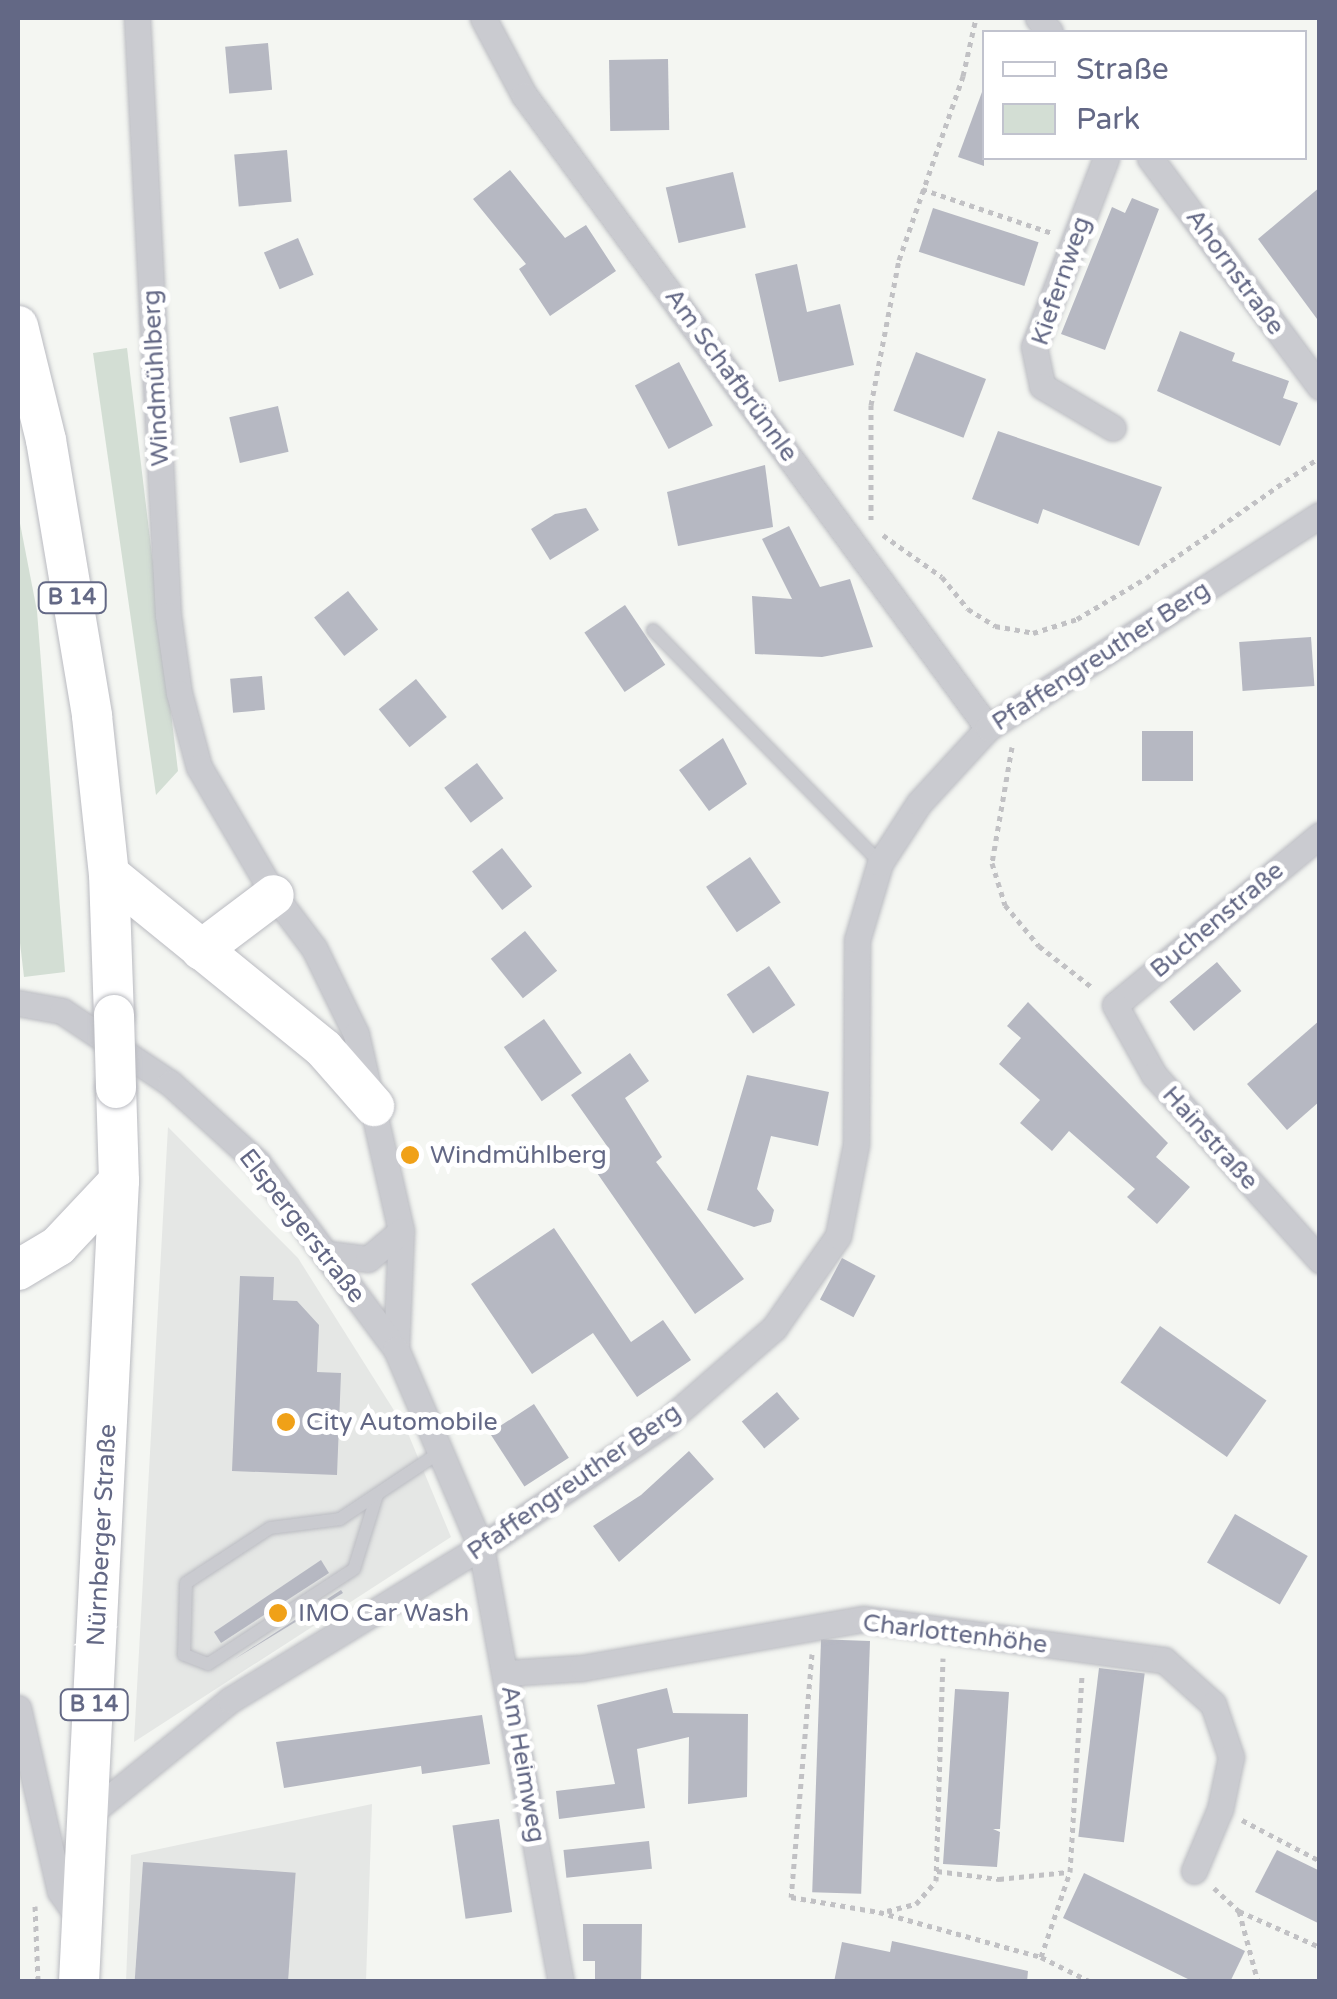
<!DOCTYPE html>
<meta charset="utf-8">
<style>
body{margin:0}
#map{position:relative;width:1337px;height:1999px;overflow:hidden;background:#f4f6f2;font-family:"Varela Round",sans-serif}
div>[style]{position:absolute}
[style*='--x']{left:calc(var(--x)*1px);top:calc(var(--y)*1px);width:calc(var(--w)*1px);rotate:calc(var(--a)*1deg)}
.built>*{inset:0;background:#e5e7e5}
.green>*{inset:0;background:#d3ded4}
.building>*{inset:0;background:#b6b8c2;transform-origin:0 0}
.path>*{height:5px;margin-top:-2.5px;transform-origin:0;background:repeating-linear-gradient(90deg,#c1c1c4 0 5px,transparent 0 10px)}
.roads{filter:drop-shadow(0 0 2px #babbc1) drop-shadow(0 0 2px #babbc1)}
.lane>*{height:12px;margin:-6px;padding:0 6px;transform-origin:6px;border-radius:6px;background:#cacbd0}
.street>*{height:25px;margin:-12.5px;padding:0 12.5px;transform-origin:12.5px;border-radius:12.5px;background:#cacbd0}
.primary>*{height:40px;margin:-20px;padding:0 20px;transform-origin:20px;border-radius:20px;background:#fff}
.bridges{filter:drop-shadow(0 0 2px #babbc1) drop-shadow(0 0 2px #babbc1)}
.primary-bridge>*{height:40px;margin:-20px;padding:0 20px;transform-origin:20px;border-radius:20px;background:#fff}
.dots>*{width:28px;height:28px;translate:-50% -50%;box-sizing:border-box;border:5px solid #fff;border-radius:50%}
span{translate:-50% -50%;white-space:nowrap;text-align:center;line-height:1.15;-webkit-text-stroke:10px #fff;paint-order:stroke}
.shield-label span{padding:2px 8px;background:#fff;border:2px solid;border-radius:8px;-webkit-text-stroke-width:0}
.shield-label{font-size:22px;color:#636885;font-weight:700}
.street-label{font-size:25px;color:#636885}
.poi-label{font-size:25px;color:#636885}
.left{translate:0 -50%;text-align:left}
.frame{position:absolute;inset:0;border:20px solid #636885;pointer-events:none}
.legend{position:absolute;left:982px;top:30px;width:325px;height:130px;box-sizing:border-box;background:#fff;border:2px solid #c1c3ce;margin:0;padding:12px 18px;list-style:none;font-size:30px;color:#636885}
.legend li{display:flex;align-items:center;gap:20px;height:50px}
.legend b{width:50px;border:2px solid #c1c3ce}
</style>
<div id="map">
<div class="built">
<div style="clip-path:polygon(168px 1127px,298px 1258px,407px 1431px,451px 1537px,134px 1742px)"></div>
<div style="clip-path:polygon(372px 1804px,366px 1981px,126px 1982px,131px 1855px)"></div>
</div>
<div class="green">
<div style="clip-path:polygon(127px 348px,178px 771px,156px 795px,93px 353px)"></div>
<div style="clip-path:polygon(18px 513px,37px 611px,65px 972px,24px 977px,18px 926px)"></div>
</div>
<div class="building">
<div style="left:268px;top:43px;width:47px;height:43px;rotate:85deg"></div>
<div style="left:668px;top:59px;width:71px;height:59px;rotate:89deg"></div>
<div style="clip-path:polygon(982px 92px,984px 92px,984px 166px,958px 157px)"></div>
<div style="left:287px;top:150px;width:52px;height:53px;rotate:85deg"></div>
<div style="clip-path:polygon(510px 170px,565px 238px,586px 225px,616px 271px,550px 316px,519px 269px,526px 264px,473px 199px)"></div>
<div style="left:733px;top:172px;width:57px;height:69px;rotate:77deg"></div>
<div style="clip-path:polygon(1320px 187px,1320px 323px,1258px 239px)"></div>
<div style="clip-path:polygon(1132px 198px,1159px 209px,1105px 350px,1061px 334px,1112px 207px,1125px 213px)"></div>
<div style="left:933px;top:208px;width:111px;height:46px;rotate:18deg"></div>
<div style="left:298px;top:238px;width:40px;height:37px;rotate:67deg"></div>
<div style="clip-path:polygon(797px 264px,807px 312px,840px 304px,854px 365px,779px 382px,755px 274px)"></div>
<div style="clip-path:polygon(1180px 331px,1235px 353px,1232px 361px,1289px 381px,1283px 398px,1298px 403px,1280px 446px,1157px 391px)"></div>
<div style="left:916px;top:352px;width:75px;height:63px;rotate:21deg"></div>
<div style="left:679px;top:362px;width:72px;height:50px;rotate:62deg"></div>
<div style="left:278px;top:406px;width:47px;height:50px;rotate:77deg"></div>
<div style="clip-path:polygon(998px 431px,1162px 487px,1139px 546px,1043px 509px,1038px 524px,972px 499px)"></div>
<div style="clip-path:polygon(765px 465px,773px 527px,678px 546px,667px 492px)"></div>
<div style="clip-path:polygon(586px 508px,599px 530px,550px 560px,531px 529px,555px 514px)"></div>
<div style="clip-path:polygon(789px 526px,820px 587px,850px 579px,873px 647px,822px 657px,755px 654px,752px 596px,792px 599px,762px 539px)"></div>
<div style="left:348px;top:591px;width:49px;height:43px;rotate:52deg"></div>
<div style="left:625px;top:605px;width:72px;height:49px;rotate:56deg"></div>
<div style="left:1311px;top:637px;width:49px;height:72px;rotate:86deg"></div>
<div style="left:262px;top:676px;width:34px;height:32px;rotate:85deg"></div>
<div style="left:416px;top:679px;width:49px;height:48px;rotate:51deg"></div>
<div style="left:1193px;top:731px;width:50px;height:51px;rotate:90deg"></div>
<div style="clip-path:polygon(723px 738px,747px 784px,709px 811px,679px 770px)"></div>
<div style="left:477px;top:763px;width:44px;height:41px;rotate:53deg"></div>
<div style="left:502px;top:848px;width:49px;height:38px;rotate:52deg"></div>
<div style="left:750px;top:857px;width:55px;height:53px;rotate:56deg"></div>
<div style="left:525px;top:931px;width:51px;height:44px;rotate:51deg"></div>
<div style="left:1217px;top:962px;width:38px;height:62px;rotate:50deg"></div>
<div style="left:769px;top:966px;width:47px;height:51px;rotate:56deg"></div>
<div style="clip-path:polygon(1028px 1002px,1168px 1143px,1156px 1157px,1190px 1187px,1157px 1224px,1127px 1197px,1135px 1189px,1069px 1131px,1052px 1151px,1020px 1123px,1040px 1100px,999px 1064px,1021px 1038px,1007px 1026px)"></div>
<div style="left:544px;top:1019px;width:66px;height:49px;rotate:55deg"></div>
<div style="clip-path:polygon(1320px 1020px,1320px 1101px,1287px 1130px,1247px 1084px)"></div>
<div style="clip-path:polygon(630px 1053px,649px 1081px,625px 1098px,662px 1157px,656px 1162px,744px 1279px,695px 1314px,588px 1160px,607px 1146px,571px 1095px)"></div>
<div style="clip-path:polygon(747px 1075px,829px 1092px,818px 1146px,771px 1136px,757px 1189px,774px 1210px,771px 1222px,754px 1227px,707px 1210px)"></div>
<div style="clip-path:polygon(554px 1228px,631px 1342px,663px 1320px,691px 1360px,637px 1397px,593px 1333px,532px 1374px,471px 1284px)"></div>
<div style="left:842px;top:1258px;width:38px;height:47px;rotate:28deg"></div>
<div style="clip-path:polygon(240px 1276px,274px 1277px,273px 1300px,297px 1301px,319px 1325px,317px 1372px,341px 1373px,337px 1475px,232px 1471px)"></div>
<div style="left:1160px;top:1326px;width:130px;height:69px;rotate:35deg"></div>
<div style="left:777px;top:1392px;width:35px;height:46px;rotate:50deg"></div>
<div style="left:534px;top:1404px;width:64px;height:53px;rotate:57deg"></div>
<div style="clip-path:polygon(689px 1451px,714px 1479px,619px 1562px,593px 1526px,641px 1495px)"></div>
<div style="left:1235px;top:1514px;width:84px;height:56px;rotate:30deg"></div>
<div style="clip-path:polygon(321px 1560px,329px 1573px,221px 1643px,214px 1632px)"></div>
<div style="clip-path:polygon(341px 1590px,343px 1593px,233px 1660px)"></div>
<div style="left:870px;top:1641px;width:253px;height:49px;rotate:92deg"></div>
<div style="left:1099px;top:1668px;width:46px;height:170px;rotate:7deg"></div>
<div style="clip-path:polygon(667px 1688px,673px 1713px,748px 1714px,747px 1797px,688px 1804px,689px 1737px,637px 1749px,645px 1808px,559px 1819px,556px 1791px,615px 1784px,597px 1705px)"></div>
<div style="clip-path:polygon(955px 1689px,1009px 1692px,1000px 1829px,993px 1829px,1000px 1832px,997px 1867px,943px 1864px)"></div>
<div style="clip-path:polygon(482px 1715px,490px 1764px,422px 1774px,421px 1766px,284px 1788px,276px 1742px)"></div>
<div style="left:499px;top:1819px;width:94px;height:47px;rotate:82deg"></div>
<div style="left:649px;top:1841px;width:28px;height:86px;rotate:84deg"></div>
<div style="clip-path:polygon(1277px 1850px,1320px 1871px,1320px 1924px,1255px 1892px)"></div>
<div style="left:143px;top:1862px;width:153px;height:120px;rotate:4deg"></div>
<div style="clip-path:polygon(1084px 1873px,1245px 1951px,1230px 1982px,1194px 1982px,1063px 1918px)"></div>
<div style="clip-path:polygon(583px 1924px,642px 1924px,641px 1982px,595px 1982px,595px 1961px,583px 1961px)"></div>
<div style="clip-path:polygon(892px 1941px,1028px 1971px,1027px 1982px,834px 1982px,842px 1942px,890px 1952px)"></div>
</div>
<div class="path">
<div style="--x:922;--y:189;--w:137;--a:18.7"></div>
<div style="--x:871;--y:520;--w:115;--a:-90"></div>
<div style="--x:871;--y:405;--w:148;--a:-79.1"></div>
<div style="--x:899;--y:260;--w:195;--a:-70.8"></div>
<div style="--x:963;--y:76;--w:59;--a:-77.4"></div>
<div style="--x:883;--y:535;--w:72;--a:35.4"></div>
<div style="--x:942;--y:577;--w:41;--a:50.9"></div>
<div style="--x:968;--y:609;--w:32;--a:32"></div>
<div style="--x:995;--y:626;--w:39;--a:10"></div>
<div style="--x:1033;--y:633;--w:46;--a:-17.7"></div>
<div style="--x:1077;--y:619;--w:80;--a:-30.7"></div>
<div style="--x:1146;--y:578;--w:212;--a:-34.8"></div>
<div style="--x:1012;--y:747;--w:118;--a:99.8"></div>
<div style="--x:992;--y:863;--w:44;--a:72.8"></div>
<div style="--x:1005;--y:905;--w:53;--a:50.3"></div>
<div style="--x:1039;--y:946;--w:68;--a:37.9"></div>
<div style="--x:812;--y:1654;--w:244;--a:94.9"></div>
<div style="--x:791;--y:1897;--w:89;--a:9.7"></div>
<div style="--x:879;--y:1912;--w:168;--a:15.5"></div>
<div style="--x:1041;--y:1957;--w:56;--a:26.6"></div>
<div style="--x:1242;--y:1820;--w:88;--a:27.7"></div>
<div style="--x:937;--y:1871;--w:63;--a:7.4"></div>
<div style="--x:999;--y:1879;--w:69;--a:-5.8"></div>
<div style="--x:1214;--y:1888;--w:34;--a:43"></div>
<div style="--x:1239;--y:1911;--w:73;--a:75"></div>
<div style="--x:35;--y:1906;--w:76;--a:87.7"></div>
<div style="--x:887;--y:1911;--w:30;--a:-14"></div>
<div style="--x:916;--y:1904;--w:30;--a:-49"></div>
<div style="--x:936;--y:1881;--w:223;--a:-88.2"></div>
<div style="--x:1239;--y:1911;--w:89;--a:24"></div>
<div style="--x:1041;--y:1957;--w:90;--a:-71.2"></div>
<div style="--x:1070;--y:1872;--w:197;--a:-86.5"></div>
</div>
<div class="roads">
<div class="lane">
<div style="--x:653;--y:630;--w:325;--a:45.7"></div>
<div style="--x:377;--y:1495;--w:77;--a:107.3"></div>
<div style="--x:354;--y:1569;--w:174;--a:146.9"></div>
<div style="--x:208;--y:1664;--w:26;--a:-159"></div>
<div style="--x:184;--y:1655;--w:72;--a:-88.4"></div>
<div style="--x:186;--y:1583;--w:100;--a:-33.2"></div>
<div style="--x:270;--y:1528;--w:71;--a:-7.3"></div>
<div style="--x:340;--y:1519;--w:120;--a:-33.8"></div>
</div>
<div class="street">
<div style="--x:137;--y:18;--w:598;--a:87.03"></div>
<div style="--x:168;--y:615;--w:79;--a:82"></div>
<div style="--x:179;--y:693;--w:77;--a:74.9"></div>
<div style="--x:199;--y:767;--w:148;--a:59.6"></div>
<div style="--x:274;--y:895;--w:66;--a:53"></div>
<div style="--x:314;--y:948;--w:96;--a:64"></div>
<div style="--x:356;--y:1034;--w:202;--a:77.1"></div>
<div style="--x:401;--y:1231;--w:118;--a:92.4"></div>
<div style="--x:483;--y:18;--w:87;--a:62"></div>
<div style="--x:524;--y:95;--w:785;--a:53.76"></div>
<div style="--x:1038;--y:18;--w:18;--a:49"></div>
<div style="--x:1106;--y:158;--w:202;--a:110.9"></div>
<div style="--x:1034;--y:347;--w:40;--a:78"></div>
<div style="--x:1042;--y:386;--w:82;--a:30.6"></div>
<div style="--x:1150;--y:158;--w:285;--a:53.4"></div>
<div style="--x:1320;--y:835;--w:266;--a:140.3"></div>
<div style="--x:1115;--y:1005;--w:80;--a:60.9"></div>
<div style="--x:1154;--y:1075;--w:249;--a:48.1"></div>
<div style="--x:18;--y:1003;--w:45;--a:10.3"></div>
<div style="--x:62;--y:1011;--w:130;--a:33.7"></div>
<div style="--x:170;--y:1083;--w:118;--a:42.2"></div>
<div style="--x:257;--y:1162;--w:233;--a:53.4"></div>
<div style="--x:396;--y:1349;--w:215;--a:66.8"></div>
<div style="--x:481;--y:1547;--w:442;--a:79.6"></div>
<div style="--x:328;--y:1254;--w:40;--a:7.1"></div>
<div style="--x:368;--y:1259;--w:43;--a:-40.3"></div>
<div style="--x:507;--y:1673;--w:75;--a:-3.8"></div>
<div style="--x:582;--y:1668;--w:285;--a:-9.9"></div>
<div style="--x:863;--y:1619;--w:304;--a:7.8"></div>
<div style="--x:1164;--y:1660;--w:66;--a:41.9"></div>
<div style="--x:1213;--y:1704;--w:56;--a:71.2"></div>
<div style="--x:1231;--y:1757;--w:53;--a:101.9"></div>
<div style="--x:1220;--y:1809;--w:67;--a:112.8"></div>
<div style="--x:18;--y:1708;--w:188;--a:77.1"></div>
<div style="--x:60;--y:1891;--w:37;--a:55"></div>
<div style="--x:88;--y:1815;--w:183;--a:-39"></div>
<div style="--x:230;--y:1700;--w:294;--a:-31.4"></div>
<div style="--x:481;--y:1547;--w:222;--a:-34"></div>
<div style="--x:665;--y:1423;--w:145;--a:-41.1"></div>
<div style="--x:774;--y:1328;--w:112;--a:-55.2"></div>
<div style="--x:838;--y:1236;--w:94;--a:-78.9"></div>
<div style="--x:856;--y:1144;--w:204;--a:-89.7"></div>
<div style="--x:857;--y:940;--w:80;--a:-73.4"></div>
<div style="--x:880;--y:863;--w:72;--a:-57"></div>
<div style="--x:919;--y:803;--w:102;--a:-47.4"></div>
<div style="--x:988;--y:728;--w:394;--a:-32.7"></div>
</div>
<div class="primary">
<div style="--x:18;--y:326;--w:117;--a:76.2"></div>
<div style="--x:46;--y:440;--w:280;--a:80.5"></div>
<div style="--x:92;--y:716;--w:159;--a:83.9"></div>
<div style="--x:109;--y:874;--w:141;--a:88"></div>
<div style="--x:109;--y:874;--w:277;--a:39.1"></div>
<div style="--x:324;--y:1049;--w:76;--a:48.7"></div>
<div style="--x:201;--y:950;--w:91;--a:-37"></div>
<div style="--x:18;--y:1270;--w:47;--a:-31"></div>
<div style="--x:58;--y:1246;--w:89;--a:-46.8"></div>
<div style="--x:79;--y:1982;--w:802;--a:-87.14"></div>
<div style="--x:119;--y:1181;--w:93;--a:-91.8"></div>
</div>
</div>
<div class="bridges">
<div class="primary-bridge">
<div style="--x:114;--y:1015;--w:73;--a:88.4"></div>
</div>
</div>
<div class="dots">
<div style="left:410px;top:1155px;background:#f0a118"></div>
<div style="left:286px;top:1422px;background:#f0a118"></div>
<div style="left:278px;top:1613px;background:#f0a118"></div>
</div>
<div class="shield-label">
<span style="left:72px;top:598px">B 14</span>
<span style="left:94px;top:1705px">B 14</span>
</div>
<div class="street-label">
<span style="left:1235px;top:272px;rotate:54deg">Ahornstraße</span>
<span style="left:1061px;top:281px;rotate:-71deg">Kiefernweg</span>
<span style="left:731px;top:375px;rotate:54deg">Am Schafbrünnle</span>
<span style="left:156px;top:378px;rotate:-93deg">Windmühlberg</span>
<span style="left:1101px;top:656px;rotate:-33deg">Pfaffengreuther Berg</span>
<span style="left:1217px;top:920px;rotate:-40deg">Buchenstraße</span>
<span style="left:1210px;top:1138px;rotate:48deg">Hainstraße</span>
<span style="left:302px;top:1226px;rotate:52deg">Elspergerstraße</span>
<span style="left:574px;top:1482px;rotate:-35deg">Pfaffengreuther Berg</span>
<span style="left:102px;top:1535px;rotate:-87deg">Nürnberger Straße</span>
<span style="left:955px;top:1634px;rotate:7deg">Charlottenhöhe</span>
<span style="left:523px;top:1764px;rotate:80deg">Am Heimweg</span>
</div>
<div class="poi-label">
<span class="left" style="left:430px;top:1155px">Windmühlberg</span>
<span class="left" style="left:306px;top:1422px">City Automobile</span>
<span class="left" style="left:298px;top:1613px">IMO Car Wash</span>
</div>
<div class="frame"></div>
<ul class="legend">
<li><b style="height:12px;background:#fff"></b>Straße</li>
<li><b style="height:28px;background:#d3ded4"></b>Park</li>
</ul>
</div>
